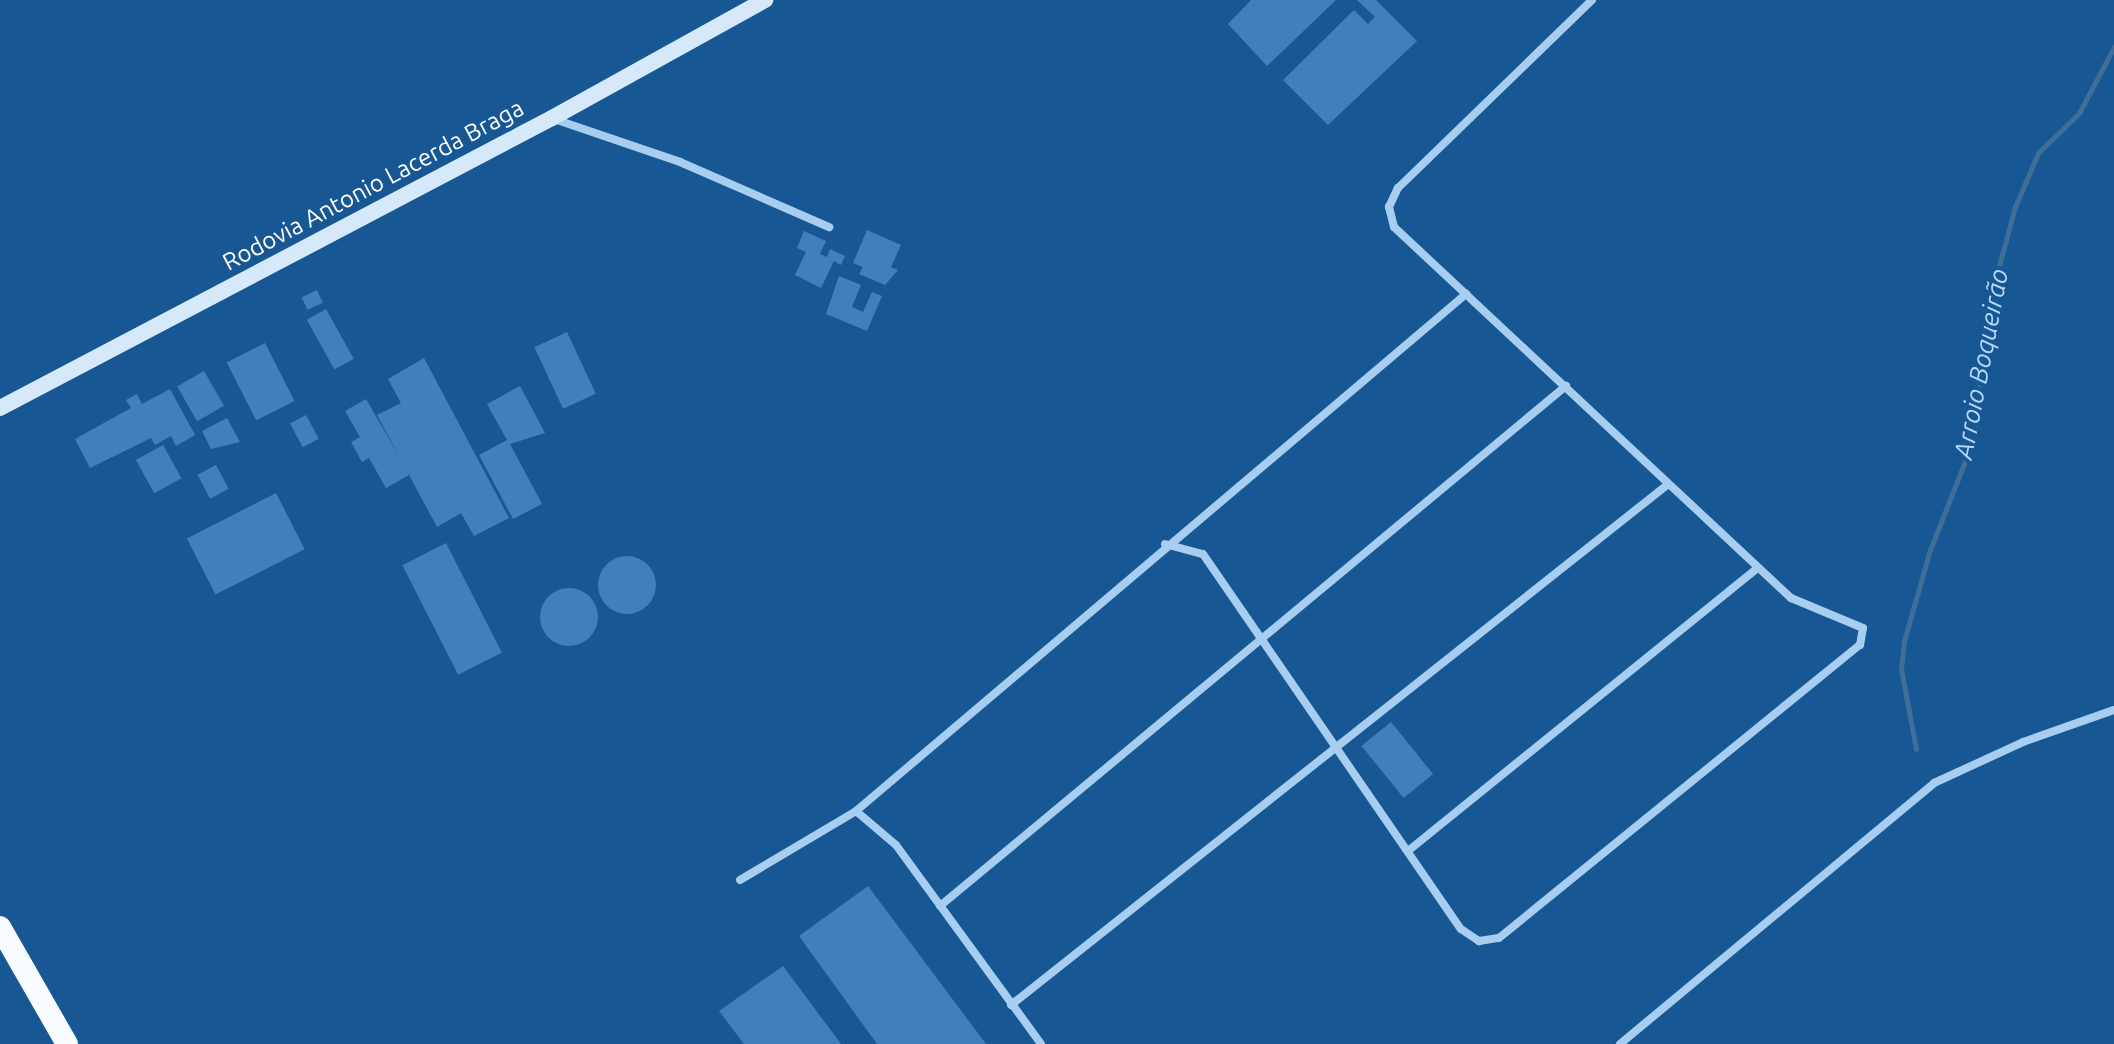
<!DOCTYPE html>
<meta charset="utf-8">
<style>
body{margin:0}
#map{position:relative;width:2114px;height:1044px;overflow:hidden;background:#175793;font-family:Ubuntu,sans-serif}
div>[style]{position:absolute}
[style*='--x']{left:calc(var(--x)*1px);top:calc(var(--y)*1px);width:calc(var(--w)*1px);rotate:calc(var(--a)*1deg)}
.stream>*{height:5px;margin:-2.5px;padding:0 2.5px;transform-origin:2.5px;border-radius:2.5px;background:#406e98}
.building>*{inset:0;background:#4080ba;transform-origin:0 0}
.round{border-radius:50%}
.minor>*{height:8px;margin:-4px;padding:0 4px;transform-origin:4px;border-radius:4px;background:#a7cef0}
.secondary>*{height:16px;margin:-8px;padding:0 8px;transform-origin:8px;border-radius:8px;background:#d5e9fb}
.trunk>*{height:22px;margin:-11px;padding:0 11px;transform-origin:11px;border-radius:11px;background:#f8fbff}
span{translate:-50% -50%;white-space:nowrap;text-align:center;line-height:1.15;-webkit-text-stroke:8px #175793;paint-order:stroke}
.street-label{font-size:24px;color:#fff}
.water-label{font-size:26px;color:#b3d8f7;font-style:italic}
</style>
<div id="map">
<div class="stream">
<div style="--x:1916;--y:749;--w:81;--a:-100.6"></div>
<div style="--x:1901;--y:669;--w:28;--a:-84"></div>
<div style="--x:1904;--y:641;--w:95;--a:-74.1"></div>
<div style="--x:1930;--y:550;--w:101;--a:-68.5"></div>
<div style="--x:1967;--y:456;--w:39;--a:-75"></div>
<div style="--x:1977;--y:418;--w:97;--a:-85.9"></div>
<div style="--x:1984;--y:321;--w:118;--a:-74.8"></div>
<div style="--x:2015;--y:207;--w:59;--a:-66.9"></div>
<div style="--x:2038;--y:153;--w:57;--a:-44.3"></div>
<div style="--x:2079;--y:113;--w:75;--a:-62.1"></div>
</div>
<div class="building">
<div style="clip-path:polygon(1251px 0,1336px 0,1267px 66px,1228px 24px)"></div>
<div style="clip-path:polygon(1357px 0,1376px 0,1417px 41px,1328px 125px,1283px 80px,1354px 10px,1368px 24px,1375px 17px)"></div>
<div style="clip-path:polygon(867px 230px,901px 245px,891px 267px,898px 270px,885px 285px,859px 274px,863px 267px,853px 263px)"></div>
<div style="clip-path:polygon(804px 231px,826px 241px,820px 254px,827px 257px,830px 249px,845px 256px,841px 265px,834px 261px,821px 288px,795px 275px,806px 252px,797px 248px)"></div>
<div style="clip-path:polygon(839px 276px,861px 285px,852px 307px,863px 312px,872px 292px,882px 296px,867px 331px,826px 314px)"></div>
<div style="left:317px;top:290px;width:14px;height:17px;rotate:65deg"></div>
<div style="left:326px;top:309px;width:57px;height:22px;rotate:61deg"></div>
<div style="left:567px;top:332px;width:68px;height:36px;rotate:65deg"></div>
<div style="left:265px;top:343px;width:65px;height:43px;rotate:63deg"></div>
<div style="clip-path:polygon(424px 358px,509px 518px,474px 536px,461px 513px,437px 527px,409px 475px,386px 488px,369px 458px,362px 462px,351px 442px,360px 437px,345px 411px,366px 399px,399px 456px,377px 415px,401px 403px,388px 379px)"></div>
<div style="left:204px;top:371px;width:40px;height:31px;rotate:60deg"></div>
<div style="clip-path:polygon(520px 386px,545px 433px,510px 444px,542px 504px,513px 519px,479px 455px,507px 440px,487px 404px)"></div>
<div style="clip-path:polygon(170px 389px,195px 435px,176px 446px,171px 436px,155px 445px,151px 438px,90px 468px,75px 439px,131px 408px,126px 400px,137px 394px,142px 404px)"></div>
<div style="left:306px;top:415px;width:27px;height:18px;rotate:62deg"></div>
<div style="clip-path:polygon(227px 418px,240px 442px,211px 449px,202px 431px)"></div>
<div style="left:163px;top:445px;width:38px;height:31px;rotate:61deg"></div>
<div style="left:216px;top:465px;width:27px;height:21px;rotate:62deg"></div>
<div style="left:276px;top:493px;width:63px;height:100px;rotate:63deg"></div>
<div style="left:446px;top:543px;width:123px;height:49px;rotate:63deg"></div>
<div class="round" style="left:598px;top:556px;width:58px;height:58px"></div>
<div class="round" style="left:540px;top:588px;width:58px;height:58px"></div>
<div style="left:1391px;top:722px;width:67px;height:38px;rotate:51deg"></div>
<div style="clip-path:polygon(868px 886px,986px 1044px,877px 1044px,799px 936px)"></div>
<div style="clip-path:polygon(783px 966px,841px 1044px,744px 1044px,719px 1011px)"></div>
</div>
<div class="minor">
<div style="--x:554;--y:119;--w:133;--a:18.8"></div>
<div style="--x:680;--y:162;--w:163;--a:23.6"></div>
<div style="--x:1165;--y:544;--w:39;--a:15"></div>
<div style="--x:1203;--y:554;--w:455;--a:55.5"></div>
<div style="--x:1461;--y:929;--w:22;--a:34"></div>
<div style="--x:1479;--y:941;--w:20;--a:-9"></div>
<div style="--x:1499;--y:938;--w:465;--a:-39.1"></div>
<div style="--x:1860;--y:645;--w:17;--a:-80"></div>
<div style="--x:1863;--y:628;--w:78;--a:-157.4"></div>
<div style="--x:1791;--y:598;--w:543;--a:-136.94"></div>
<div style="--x:1394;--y:227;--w:21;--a:-104"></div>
<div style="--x:1389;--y:207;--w:21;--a:-65"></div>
<div style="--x:1398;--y:188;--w:270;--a:-44.1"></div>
<div style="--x:856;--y:811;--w:52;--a:40.4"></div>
<div style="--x:896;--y:845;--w:246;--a:53.9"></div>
<div style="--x:1408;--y:851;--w:450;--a:-39"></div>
<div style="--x:740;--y:880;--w:135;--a:-30.7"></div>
<div style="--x:856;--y:811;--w:800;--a:-40.28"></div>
<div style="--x:940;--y:906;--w:814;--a:-39.72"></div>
<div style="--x:1011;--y:1005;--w:837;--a:-38.4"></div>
<div style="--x:1620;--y:1044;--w:408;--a:-39.7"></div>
<div style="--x:1934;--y:783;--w:98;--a:-24.7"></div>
<div style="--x:2023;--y:742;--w:96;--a:-19.4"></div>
</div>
<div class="secondary">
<div style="--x:0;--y:408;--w:624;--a:-27.72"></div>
<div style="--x:552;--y:118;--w:244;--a:-29"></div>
</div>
<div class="trunk">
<div style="--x:0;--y:927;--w:135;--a:60.2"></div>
</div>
<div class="street-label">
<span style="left:373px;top:185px;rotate:-28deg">Rodovia Antonio Lacerda Braga</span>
</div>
<div class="water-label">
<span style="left:1981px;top:364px;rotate:-79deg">Arroio Boqueirão</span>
</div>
</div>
